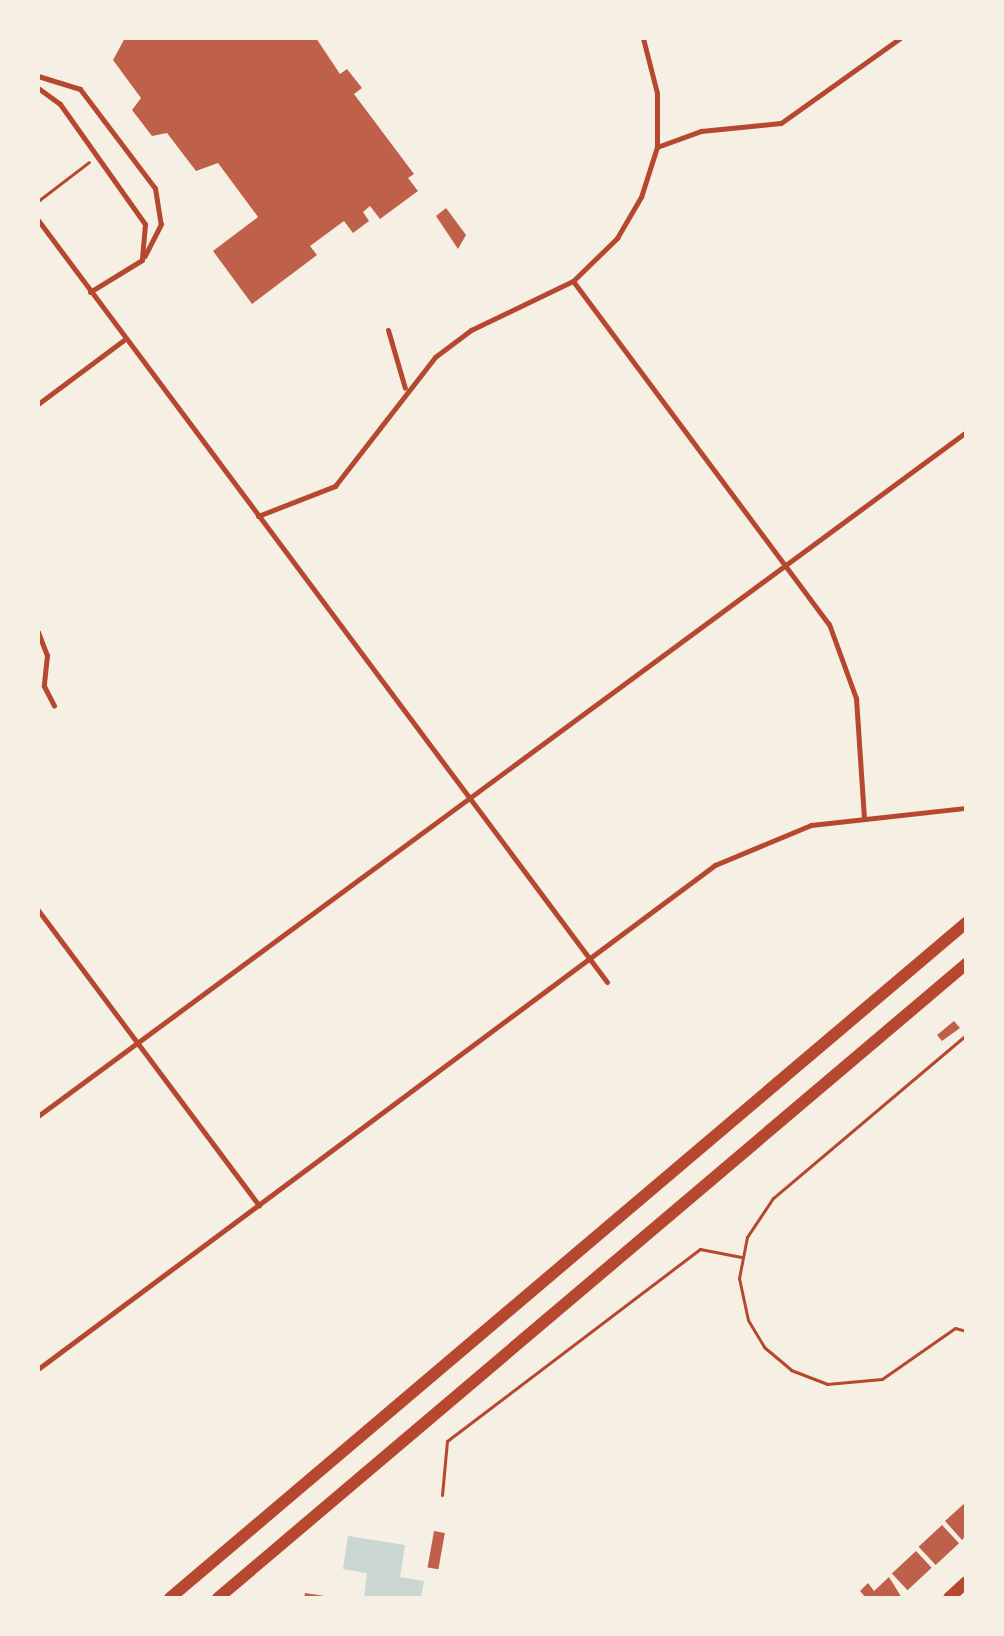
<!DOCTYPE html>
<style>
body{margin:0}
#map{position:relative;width:1004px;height:1636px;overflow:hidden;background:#f6efe4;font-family:Signika,sans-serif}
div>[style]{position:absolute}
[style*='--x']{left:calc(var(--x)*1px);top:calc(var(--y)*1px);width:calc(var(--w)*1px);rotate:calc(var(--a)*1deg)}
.water>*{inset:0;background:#c9d6d2}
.building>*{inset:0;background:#bf614a;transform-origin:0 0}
.path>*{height:3px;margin:-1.5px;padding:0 1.5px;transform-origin:1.5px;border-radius:1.5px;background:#b5482f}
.service>*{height:5px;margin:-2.5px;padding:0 2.5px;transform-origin:2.5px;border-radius:2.5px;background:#b5482f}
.tertiary>*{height:12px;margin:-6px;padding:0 6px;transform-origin:6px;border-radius:6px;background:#b5482f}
span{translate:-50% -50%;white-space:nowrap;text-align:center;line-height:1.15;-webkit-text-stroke:6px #f6efe4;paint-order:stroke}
.frame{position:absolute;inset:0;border:40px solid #f6efe4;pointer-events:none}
</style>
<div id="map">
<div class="water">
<div style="clip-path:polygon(348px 1536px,405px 1545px,400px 1577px,424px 1581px,421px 1598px,364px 1598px,367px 1573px,343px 1569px)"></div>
</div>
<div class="building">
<div style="clip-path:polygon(125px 38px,316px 38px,340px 74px,347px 69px,362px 88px,354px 94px,414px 174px,408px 178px,418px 191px,380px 219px,370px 206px,363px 212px,369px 221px,353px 233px,344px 221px,310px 246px,317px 255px,252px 304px,213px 251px,258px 217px,218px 163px,196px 171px,167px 133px,152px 136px,132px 110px,141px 98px,113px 60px)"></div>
<div style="clip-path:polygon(446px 208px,466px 235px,458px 249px,436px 216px)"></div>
<div style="clip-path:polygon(954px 1021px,960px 1028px,942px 1041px,937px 1035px)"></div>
<div style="clip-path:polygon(966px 1502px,966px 1536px,962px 1540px,945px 1521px)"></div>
<div style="left:942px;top:1525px;width:25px;height:32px;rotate:47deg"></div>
<div style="left:434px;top:1531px;width:11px;height:37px;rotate:10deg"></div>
<div style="left:916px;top:1551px;width:23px;height:33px;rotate:47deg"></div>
<div style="clip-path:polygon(889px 1577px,902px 1598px,866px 1598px,860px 1591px,868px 1583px,874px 1591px)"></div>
<div style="clip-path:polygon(305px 1593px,325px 1596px,325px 1598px,304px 1598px)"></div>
</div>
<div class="path">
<div style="--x:38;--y:201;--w:64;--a:-37.4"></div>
<div style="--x:966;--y:1035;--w:253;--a:139.8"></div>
<div style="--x:773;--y:1198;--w:47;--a:123.7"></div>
<div style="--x:747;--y:1237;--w:42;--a:101"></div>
<div style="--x:739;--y:1278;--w:43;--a:77.9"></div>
<div style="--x:748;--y:1320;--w:31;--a:59"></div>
<div style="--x:764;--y:1347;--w:35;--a:40"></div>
<div style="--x:791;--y:1370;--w:39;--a:21"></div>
<div style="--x:827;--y:1384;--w:55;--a:-5.2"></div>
<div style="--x:882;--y:1379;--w:89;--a:-34.9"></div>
<div style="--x:955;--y:1328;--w:11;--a:15"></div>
<div style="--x:442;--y:1495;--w:54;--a:-84.7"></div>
<div style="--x:447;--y:1441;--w:318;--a:-37.2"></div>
<div style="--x:700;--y:1249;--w:42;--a:11"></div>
</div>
<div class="service">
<div style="--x:38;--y:76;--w:44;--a:17.2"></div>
<div style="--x:80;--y:89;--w:124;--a:52.9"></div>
<div style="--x:155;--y:188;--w:36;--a:81"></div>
<div style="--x:161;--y:224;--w:36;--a:117"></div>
<div style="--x:38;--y:88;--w:27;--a:36"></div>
<div style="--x:60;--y:104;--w:147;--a:54.7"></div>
<div style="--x:145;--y:224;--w:36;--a:95"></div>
<div style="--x:142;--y:260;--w:61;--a:148.4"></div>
<div style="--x:657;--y:147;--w:47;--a:-20"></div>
<div style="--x:701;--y:131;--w:80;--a:-5.7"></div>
<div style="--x:781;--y:123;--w:146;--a:-35.5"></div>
<div style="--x:38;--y:220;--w:951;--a:53.25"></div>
<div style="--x:573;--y:281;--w:428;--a:53.3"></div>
<div style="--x:829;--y:624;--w:79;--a:70"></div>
<div style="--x:856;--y:698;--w:119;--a:86.2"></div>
<div style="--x:388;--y:330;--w:60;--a:73.7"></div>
<div style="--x:38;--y:404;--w:107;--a:-36.7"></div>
<div style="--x:258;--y:516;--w:83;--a:-21.3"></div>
<div style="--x:335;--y:486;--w:163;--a:-52.2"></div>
<div style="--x:435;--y:357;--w:45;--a:-36.9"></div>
<div style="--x:471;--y:330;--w:113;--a:-25.7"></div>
<div style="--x:573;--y:281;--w:62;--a:-44.3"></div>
<div style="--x:617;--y:238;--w:48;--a:-59.7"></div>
<div style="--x:641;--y:197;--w:52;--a:-72.3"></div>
<div style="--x:657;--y:147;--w:54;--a:-90"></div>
<div style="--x:657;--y:93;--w:57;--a:-104.3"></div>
<div style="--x:38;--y:632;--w:25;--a:69"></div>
<div style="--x:47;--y:655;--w:31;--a:96"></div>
<div style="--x:44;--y:686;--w:22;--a:63"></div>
<div style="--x:38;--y:910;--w:369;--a:53.2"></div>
<div style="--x:38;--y:1116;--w:1153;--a:-36.39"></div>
<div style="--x:38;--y:1369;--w:844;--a:-36.67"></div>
<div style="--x:715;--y:865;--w:104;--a:-22.6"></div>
<div style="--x:811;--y:825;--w:156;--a:-6.3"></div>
</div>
<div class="tertiary">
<div style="--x:170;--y:1598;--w:1044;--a:-40.3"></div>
<div style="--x:218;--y:1598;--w:981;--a:-40.28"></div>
<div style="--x:949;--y:1598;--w:23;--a:-43"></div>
</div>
<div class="frame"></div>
</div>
